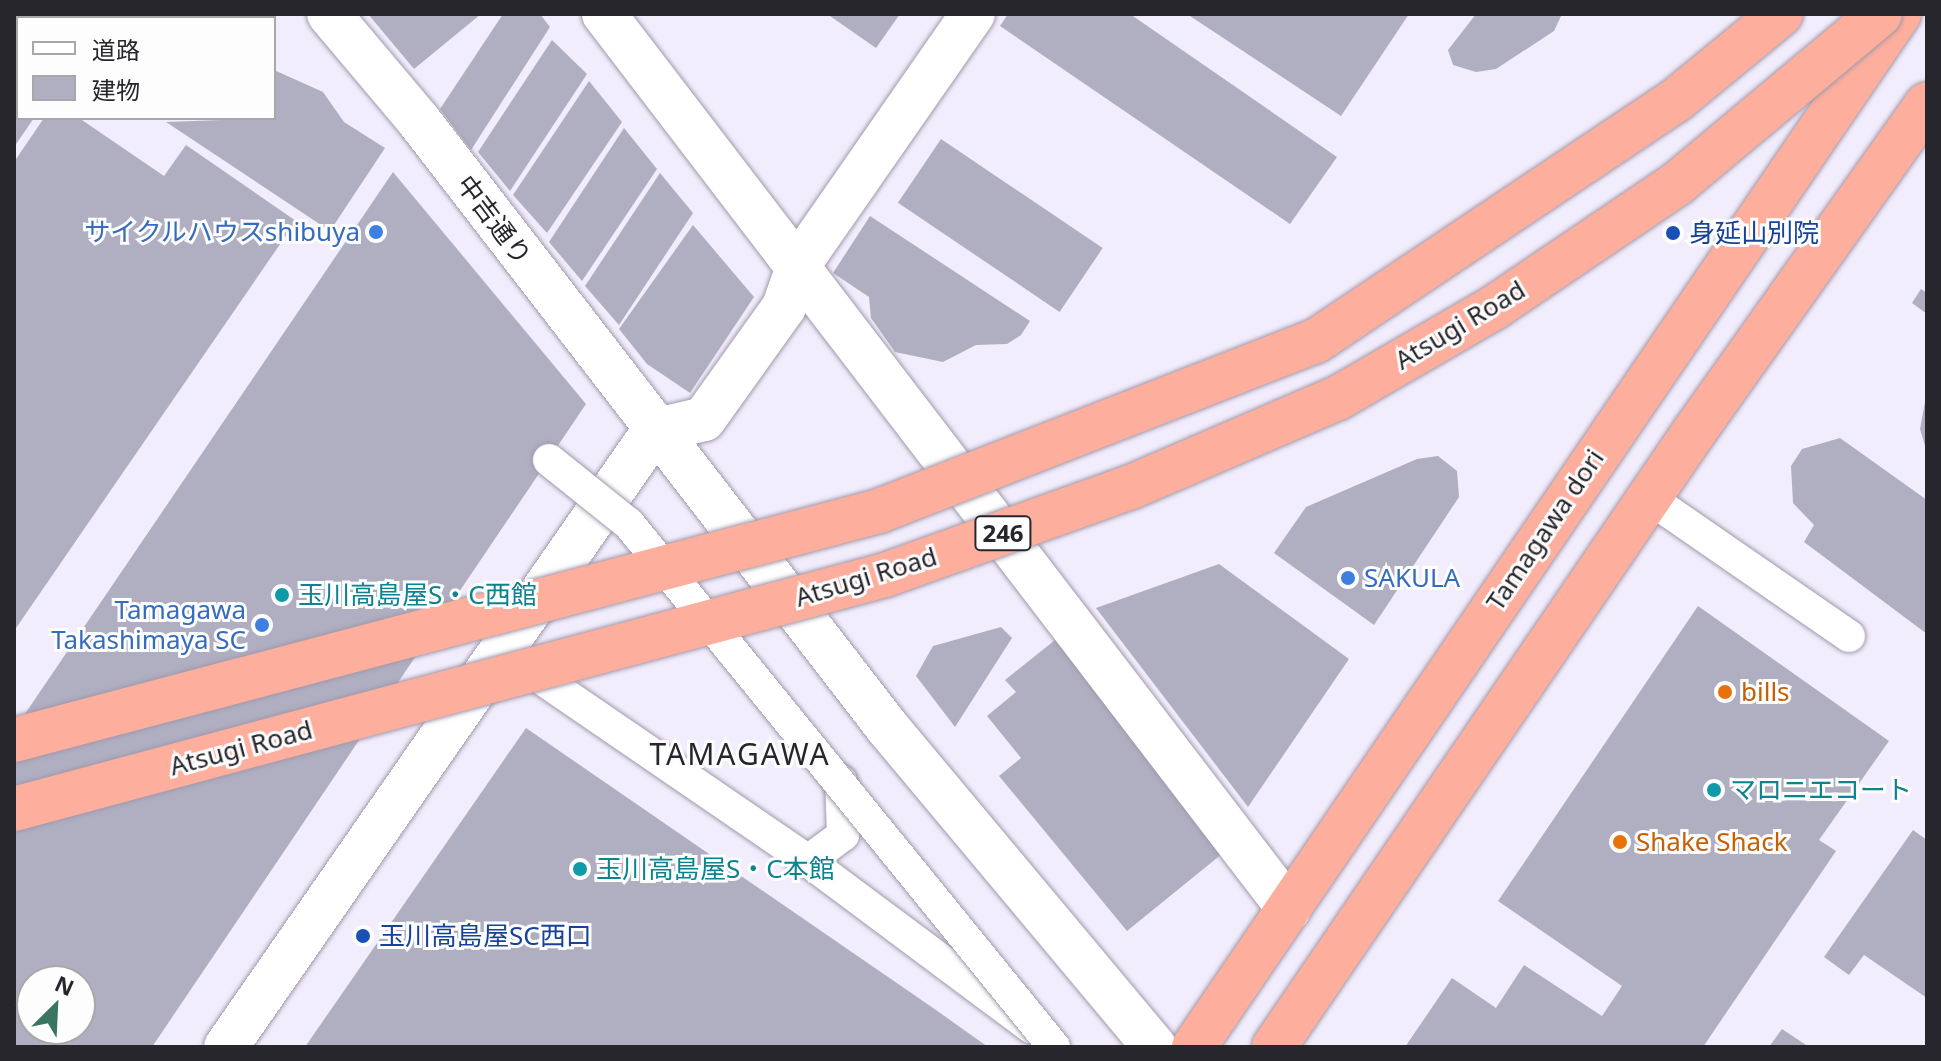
<!DOCTYPE html>
<meta charset="utf-8">
<style>
body{margin:0}
#map{position:relative;width:1941px;height:1061px;overflow:hidden;background:#f2edfc;font-family:"Noto Sans","Noto Sans JP",sans-serif}
div>[style]{position:absolute}
[style*='--x']{left:calc(var(--x)*1px);top:calc(var(--y)*1px);width:calc(var(--w)*1px);rotate:calc(var(--a)*1deg)}
.building>*{inset:0;background:#b0afc2;transform-origin:0 0}
.roads{filter:drop-shadow(0 0 2px #a099ab) drop-shadow(0 0 2px #a099ab)}
.lane>*{height:32px;margin:-16px;padding:0 16px;transform-origin:16px;border-radius:16px;background:#fff}
.street>*{height:44px;margin:-22px;padding:0 22px;transform-origin:22px;border-radius:22px;background:#fff}
.secondary>*{height:44px;margin:-22px;padding:0 22px;transform-origin:22px;border-radius:22px;background:#fff}
.highway>*{height:44px;margin:-22px;padding:0 22px;transform-origin:22px;border-radius:22px;background:#feae9c}
.bridges{filter:drop-shadow(0 0 2px #a099ab) drop-shadow(0 0 2px #a099ab)}
.lane-bridge>*{height:32px;margin:-16px;padding:0 16px;transform-origin:16px;border-radius:16px;background:#fff}
.highway-bridge>*{height:44px;margin:-22px;padding:0 22px;transform-origin:22px;border-radius:22px;background:#feae9c}
.dots>*{width:22px;height:22px;translate:-50% -50%;box-sizing:border-box;border:4px solid #fdfdfd;border-radius:50%}
span{translate:-50% -50%;white-space:nowrap;text-align:center;line-height:1.15;-webkit-text-stroke:6px #fdfdfd;paint-order:stroke}
.shield-label span{padding:2px 6px;background:#fdfdfd;border:2px solid;border-radius:6px;-webkit-text-stroke-width:0}
.shield-label{font-size:24px;color:#28262d;font-weight:700}
.street-label{font-size:26px;color:#28262d}
.shop-label{font-size:26px;color:#366cbe}
.right{translate:-100% -50%;text-align:right}
.left{translate:0 -50%;text-align:left}
.transit-label{font-size:26px;color:#164399}
.culture-label{font-size:26px;color:#0d838f}
.food-label{font-size:26px;color:#c56008}
.quarter-label{font-size:30px;color:#28262d;letter-spacing:2px}
.frame{position:absolute;inset:0;border:16px solid #28262d;pointer-events:none}
.legend{position:absolute;left:16px;top:16px;width:260px;height:104px;box-sizing:border-box;background:#fdfdfd;border:2px solid #a8a7aa;margin:0;padding:10px 14px;list-style:none;font-size:24px;color:#28262d}
.legend li{display:flex;align-items:center;gap:16px;height:40px}
.legend b{width:40px;border:2px solid #a8a7aa}
.north{position:absolute;left:16px;top:965px;width:80px;height:80px;box-sizing:border-box;background:#fdfdfd;border:2px solid #a8a7aa;border-radius:50%;rotate:24deg;font-size:22px;font-weight:700;line-height:32px;text-align:center;color:#28262d}
.north::after{content:'';display:block;margin:auto;width:28px;height:36px;background:#397561;clip-path:polygon(50% 0,100% 100%,50% 72%,0 100%)}
</style>
<div id="map">
<div class="building">
<div style="clip-path:polygon(47px 14px,147px 14px,144px 18px)"></div>
<div style="clip-path:polygon(152px 14px,226px 14px,150px 18px)"></div>
<div style="clip-path:polygon(368px 14px,481px 14px,414px 69px)"></div>
<div style="clip-path:polygon(503px 14px,540px 14px,550px 27px,471px 150px,440px 109px)"></div>
<div style="clip-path:polygon(827px 14px,900px 14px,876px 48px)"></div>
<div style="clip-path:polygon(1008px 14px,1130px 14px,1337px 157px,1290px 224px,1000px 26px)"></div>
<div style="clip-path:polygon(1187px 14px,1409px 14px,1341px 116px)"></div>
<div style="clip-path:polygon(1476px 14px,1562px 14px,1554px 31px,1496px 69px,1476px 72px,1453px 65px,1448px 50px)"></div>
<div style="clip-path:polygon(552px 40px,587px 74px,510px 191px,478px 152px)"></div>
<div style="clip-path:polygon(14px 67px,18px 118px,34px 118px,14px 147px)"></div>
<div style="clip-path:polygon(274px 70px,323px 92px,344px 122px,385px 148px,330px 231px,166px 122px,274px 118px)"></div>
<div style="clip-path:polygon(589px 81px,622px 122px,547px 233px,513px 195px)"></div>
<div style="clip-path:polygon(44px 118px,79px 118px,164px 176px,186px 145px,296px 221px,14px 631px,14px 162px)"></div>
<div style="clip-path:polygon(624px 128px,657px 169px,582px 281px,549px 242px)"></div>
<div style="left:941px;top:139px;width:195px;height:77px;rotate:34deg"></div>
<div style="clip-path:polygon(evenodd,393px 172px,586px 404px,152px 1047px,14px 1047px,14px 730px,393px 172px,32px 981px,80px 981px,80px 1029px,32px 1029px,32px 981px)"></div>
<div style="clip-path:polygon(660px 173px,693px 213px,619px 325px,585px 286px)"></div>
<div style="clip-path:polygon(870px 216px,1030px 321px,1021px 335px,1007px 344px,976px 345px,943px 362px,895px 352px,871px 318px,869px 297px,833px 273px)"></div>
<div style="clip-path:polygon(693px 225px,754px 297px,690px 393px,647px 364px,619px 329px)"></div>
<div style="clip-path:polygon(1921px 289px,1927px 293px,1927px 314px,1912px 303px)"></div>
<div style="clip-path:polygon(1927px 391px,1927px 449px,1926px 449px,1920px 429px)"></div>
<div style="clip-path:polygon(1840px 438px,1927px 500px,1927px 634px,1804px 542px,1814px 525px,1793px 503px,1791px 466px,1802px 449px)"></div>
<div style="clip-path:polygon(1438px 456px,1457px 471px,1459px 497px,1374px 625px,1274px 553px,1306px 507px,1417px 459px)"></div>
<div style="clip-path:polygon(1219px 564px,1349px 659px,1248px 807px,1096px 608px)"></div>
<div style="clip-path:polygon(1698px 606px,1889px 741px,1819px 840px,1836px 851px,1703px 1047px,1405px 1047px,1452px 978px,1496px 1008px,1524px 965px,1602px 1016px,1622px 986px,1498px 901px)"></div>
<div style="clip-path:polygon(1001px 627px,1012px 638px,955px 727px,916px 676px,933px 646px)"></div>
<div style="clip-path:polygon(1055px 640px,1228px 849px,1127px 931px,999px 776px,1021px 758px,987px 716px,1016px 692px,1005px 680px)"></div>
<div style="clip-path:polygon(526px 728px,936px 1010px,988px 1047px,305px 1047px)"></div>
<div style="clip-path:polygon(1913px 830px,1927px 840px,1927px 998px,1864px 955px,1849px 975px,1824px 957px)"></div>
<div style="clip-path:polygon(1782px 1029px,1809px 1047px,1769px 1047px)"></div>
</div>
<div class="roads">
<div class="lane">
<div style="--x:1649;--y:498;--w:243;--a:34.6"></div>
<div style="--x:519;--y:663;--w:350;--a:34.4"></div>
<div style="--x:808;--y:861;--w:279;--a:36.7"></div>
<div style="--x:808;--y:861;--w:44;--a:-36.6"></div>
<div style="--x:843;--y:835;--w:54;--a:-92.1"></div>
</div>
<div class="street">
<div style="--x:604;--y:14;--w:1127;--a:52.57"></div>
<div style="--x:226;--y:1047;--w:750;--a:-55.21"></div>
<div style="--x:654;--y:431;--w:51;--a:-13.5"></div>
<div style="--x:704;--y:419;--w:138;--a:-54.5"></div>
<div style="--x:784;--y:307;--w:46;--a:-70.8"></div>
<div style="--x:799;--y:264;--w:305;--a:-55.2"></div>
</div>
<div class="secondary">
<div style="--x:329;--y:14;--w:140;--a:49.9"></div>
<div style="--x:419;--y:121;--w:766;--a:52.32"></div>
<div style="--x:887;--y:727;--w:417;--a:50.1"></div>
</div>
<div class="highway">
<div style="--x:1194;--y:1047;--w:1251;--a:-55.69"></div>
<div style="--x:1274;--y:1047;--w:745;--a:-55.67"></div>
<div style="--x:1694;--y:432;--w:402;--a:-54.6"></div>
</div>
</div>
<div class="bridges">
<div class="lane-bridge">
<div style="--x:549;--y:460;--w:102;--a:38.7"></div>
<div style="--x:629;--y:524;--w:674;--a:50.9"></div>
</div>
<div class="highway-bridge">
<div style="--x:14;--y:740;--w:895;--a:-14.83"></div>
<div style="--x:879;--y:511;--w:469;--a:-21.3"></div>
<div style="--x:1316;--y:341;--w:432;--a:-33.8"></div>
<div style="--x:1675;--y:101;--w:137;--a:-39.4"></div>
<div style="--x:14;--y:809;--w:902;--a:-15.04"></div>
<div style="--x:885;--y:575;--w:261;--a:-19.7"></div>
<div style="--x:1131;--y:487;--w:225;--a:-23.3"></div>
<div style="--x:1338;--y:398;--w:181;--a:-30.1"></div>
<div style="--x:1495;--y:307;--w:221;--a:-34.1"></div>
<div style="--x:1678;--y:183;--w:263;--a:-39.9"></div>
</div>
</div>
<div class="dots">
<div style="left:376px;top:232px;background:#3f7fe0"></div>
<div style="left:1673px;top:233px;background:#1a4fb4"></div>
<div style="left:1348px;top:578px;background:#3f7fe0"></div>
<div style="left:282px;top:595px;background:#0f9aa8"></div>
<div style="left:262px;top:625px;background:#3f7fe0"></div>
<div style="left:1725px;top:692px;background:#e8710a"></div>
<div style="left:1714px;top:790px;background:#0f9aa8"></div>
<div style="left:1620px;top:842px;background:#e8710a"></div>
<div style="left:580px;top:869px;background:#0f9aa8"></div>
<div style="left:363px;top:936px;background:#1a4fb4"></div>
</div>
<div class="shield-label">
<span style="left:1003px;top:533px">246</span>
</div>
<div class="street-label">
<span style="left:494px;top:220px;rotate:53deg">中吉通り</span>
<span style="left:1460px;top:325px;rotate:-31deg">Atsugi Road</span>
<span style="left:1545px;top:530px;rotate:-56deg">Tamagawa dori</span>
<span style="left:866px;top:577px;rotate:-17deg">Atsugi Road</span>
<span style="left:241px;top:748px;rotate:-15deg">Atsugi Road</span>
</div>
<div class="shop-label">
<span class="right" style="left:360px;top:232px">サイクルハウスshibuya</span>
<span class="left" style="left:1364px;top:578px">SAKULA</span>
<span class="right" style="left:246px;top:625px">Tamagawa<br>Takashimaya SC</span>
</div>
<div class="transit-label">
<span class="left" style="left:1689px;top:233px">身延山別院</span>
<span class="left" style="left:379px;top:936px">玉川高島屋SC西口</span>
</div>
<div class="culture-label">
<span class="left" style="left:298px;top:595px">玉川高島屋S・C西館</span>
<span class="left" style="left:1730px;top:790px">マロニエコート</span>
<span class="left" style="left:596px;top:869px">玉川高島屋S・C本館</span>
</div>
<div class="food-label">
<span class="left" style="left:1741px;top:692px">bills</span>
<span class="left" style="left:1636px;top:842px">Shake Shack</span>
</div>
<div class="quarter-label">
<span style="left:740px;top:754px">TAMAGAWA</span>
</div>
<div class="frame"></div>
<ul class="legend">
<li><b style="height:10px;background:#fff"></b>道路</li>
<li><b style="height:22px;background:#b0afc2"></b>建物</li>
</ul>
<div class="north">N</div>
</div>
